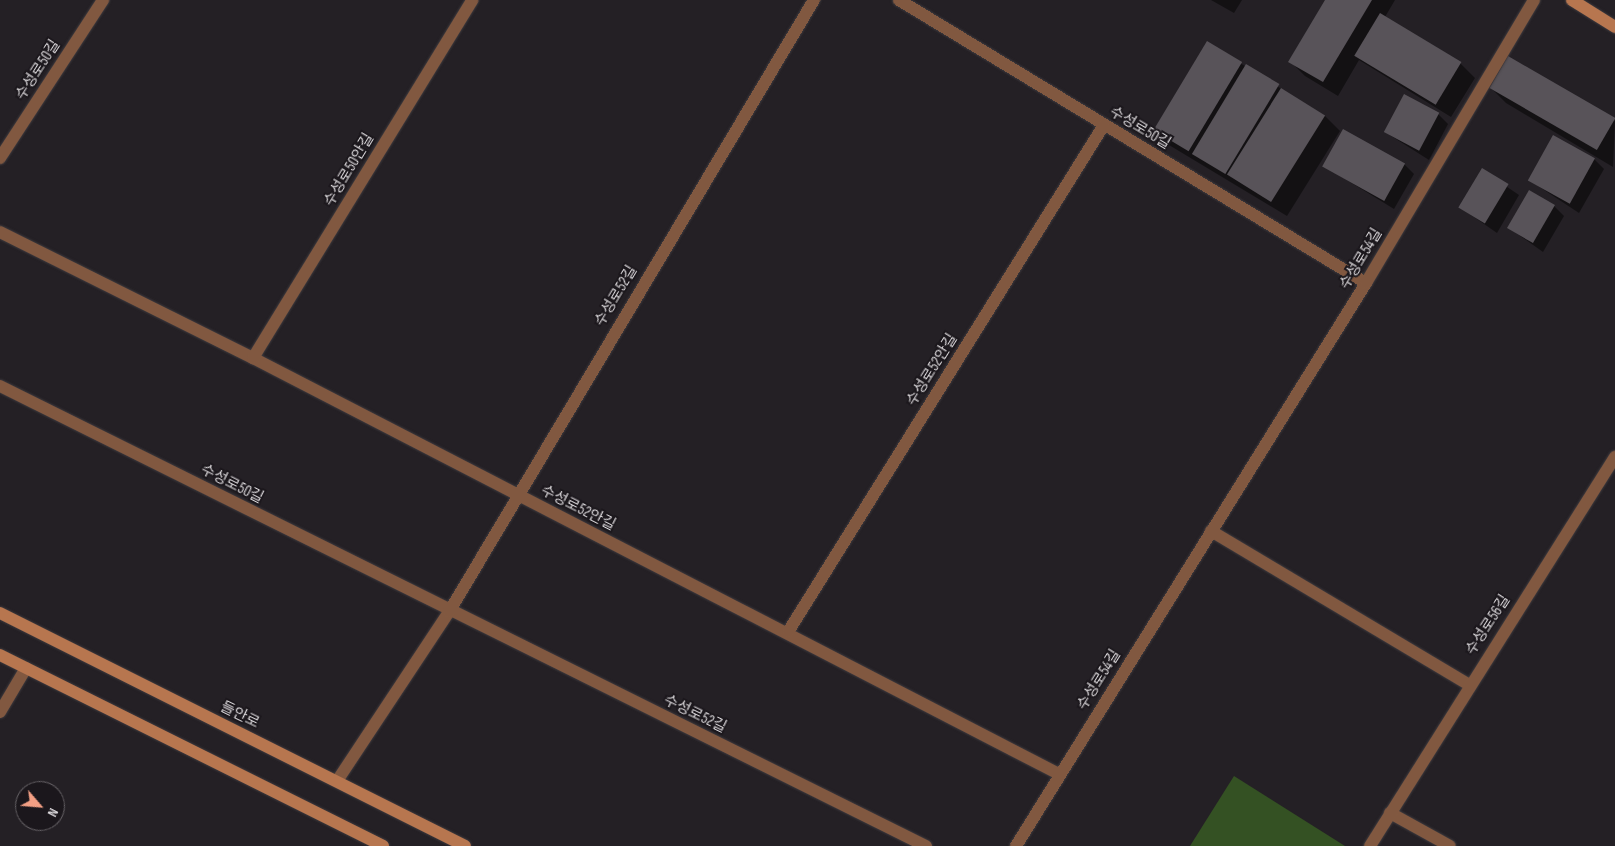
<!DOCTYPE html>
<meta charset="utf-8">
<style>
body{margin:0}
#map{position:relative;width:1615px;height:846px;overflow:hidden;background:#242025;font-family:"Sofia Sans Condensed","Noto Sans KR",sans-serif}
div>[style]{position:absolute}
[style*='--x']{left:calc(var(--x)*1px);top:calc(var(--y)*1px);width:calc(var(--w)*1px);rotate:calc(var(--a)*1deg)}
.green>*{inset:0;background:#345123}
.shadow>*{inset:0;background:#0007}
.building>*{inset:0;background:#585359;transform-origin:0 0}
.roads{filter:drop-shadow(0 0 1px #3e3a3e) drop-shadow(0 0 1px #3e3a3e)}
.minor>*{height:12px;margin:-6px;padding:0 6px;transform-origin:6px;border-radius:6px;background:#815840}
.secondary>*{height:12px;margin:-6px;padding:0 6px;transform-origin:6px;border-radius:6px;background:#b7764f}
span{translate:-50% -50%;white-space:nowrap;text-align:center;line-height:1.15;-webkit-text-stroke:4px #1b171c;paint-order:stroke}
.street-label{font-size:15px;color:#dbd8db}
.north{position:absolute;left:15px;top:781px;width:50px;height:50px;box-sizing:border-box;background:#1b171c;border:1px solid #686468;border-radius:50%;rotate:117deg;font-size:14px;font-weight:700;line-height:20px;text-align:center;color:#dbd8db}
.north::after{content:'';display:block;margin:auto;width:18px;height:22px;background:#f39f84;clip-path:polygon(50% 0,100% 100%,50% 72%,0 100%)}
</style>
<div id="map">
<div class="green">
<div style="clip-path:polygon(1234px 776px,1345px 846px,1190px 846px)"></div>
</div>
<div class="shadow">
<div style="clip-path:polygon(1211px 0,1242px 0,1234px 13px)"></div>
<div style="clip-path:polygon(1327px 0,1395px 0,1385px 17px,1460px 63px,1475px 78px,1451px 117px,1359px 60px,1338px 96px,1305px 76px,1290px 61px)"></div>
<div style="clip-path:polygon(1208px 43px,1325px 116px,1340px 131px,1287px 216px,1169px 145px,1155px 130px)"></div>
<div style="clip-path:polygon(1509px 58px,1615px 121px,1613px 167px,1506px 103px,1491px 88px)"></div>
<div style="clip-path:polygon(1438px 114px,1448px 124px,1429px 160px,1385px 132px)"></div>
<div style="clip-path:polygon(1594px 159px,1604px 169px,1579px 213px,1529px 180px)"></div>
<div style="clip-path:polygon(1404px 164px,1414px 174px,1394px 209px,1324px 166px)"></div>
<div style="clip-path:polygon(1482px 170px,1519px 195px,1497px 233px,1461px 208px)"></div>
<div style="clip-path:polygon(1554px 206px,1564px 216px,1543px 252px,1509px 228px)"></div>
</div>
<div class="building">
<div style="clip-path:polygon(1325px 0,1372px 0,1323px 82px,1288px 62px)"></div>
<div style="left:1380px;top:13px;width:95px;height:50px;rotate:31deg"></div>
<div style="left:1207px;top:41px;width:41px;height:104px;rotate:31deg"></div>
<div style="left:1508px;top:56px;width:124px;height:37px;rotate:30deg"></div>
<div style="left:1246px;top:64px;width:39px;height:105px;rotate:31deg"></div>
<div style="left:1281px;top:88px;width:52px;height:102px;rotate:32deg"></div>
<div style="left:1404px;top:94px;width:40px;height:43px;rotate:28deg"></div>
<div style="left:1343px;top:129px;width:71px;height:43px;rotate:29deg"></div>
<div style="left:1553px;top:135px;width:48px;height:52px;rotate:29deg"></div>
<div style="left:1482px;top:168px;width:31px;height:46px;rotate:31deg"></div>
<div style="left:1529px;top:190px;width:30px;height:44px;rotate:30deg"></div>
</div>
<div class="roads">
<div class="minor">
<div style="--x:899;--y:0;--w:546;--a:31.22"></div>
<div style="--x:0;--y:158;--w:189;--a:-56.9"></div>
<div style="--x:0;--y:232;--w:283;--a:26.5"></div>
<div style="--x:253;--y:358;--w:907;--a:27.3"></div>
<div style="--x:253;--y:358;--w:420;--a:-58.5"></div>
<div style="--x:0;--y:386;--w:1034;--a:26.42"></div>
<div style="--x:1211;--y:531;--w:300;--a:30.8"></div>
<div style="--x:788;--y:632;--w:597;--a:-58.07"></div>
<div style="--x:0;--y:712;--w:51;--a:-59.4"></div>
<div style="--x:337;--y:781;--w:203;--a:-56.5"></div>
<div style="--x:449;--y:612;--w:713;--a:-59.19"></div>
<div style="--x:1390;--y:813;--w:68;--a:28.8"></div>
<div style="--x:1016;--y:846;--w:663;--a:-58.13"></div>
<div style="--x:1366;--y:283;--w:329;--a:-59.3"></div>
<div style="--x:1370;--y:846;--w:460;--a:-57.8"></div>
</div>
<div class="secondary">
<div style="--x:1572;--y:0;--w:51;--a:32.1"></div>
<div style="--x:0;--y:613;--w:520;--a:26.61"></div>
<div style="--x:0;--y:655;--w:428;--a:26.5"></div>
</div>
</div>
<div class="street-label">
<span style="left:38px;top:70px;rotate:-57deg">수성로50길</span>
<span style="left:1140px;top:128px;rotate:31deg">수성로50길</span>
<span style="left:349px;top:170px;rotate:-59deg">수성로50안길</span>
<span style="left:1361px;top:259px;rotate:-59deg">수성로54길</span>
<span style="left:616px;top:296px;rotate:-59deg">수성로52길</span>
<span style="left:932px;top:370px;rotate:-58deg">수성로52안길</span>
<span style="left:232px;top:484px;rotate:27deg">수성로50길</span>
<span style="left:578px;top:508px;rotate:27deg">수성로52안길</span>
<span style="left:1488px;top:625px;rotate:-57deg">수성로56길</span>
<span style="left:1099px;top:680px;rotate:-58deg">수성로54길</span>
<span style="left:695px;top:714px;rotate:26deg">수성로52길</span>
<span style="left:240px;top:715px;rotate:26deg">들안로</span>
</div>
<div class="north">N</div>
</div>
